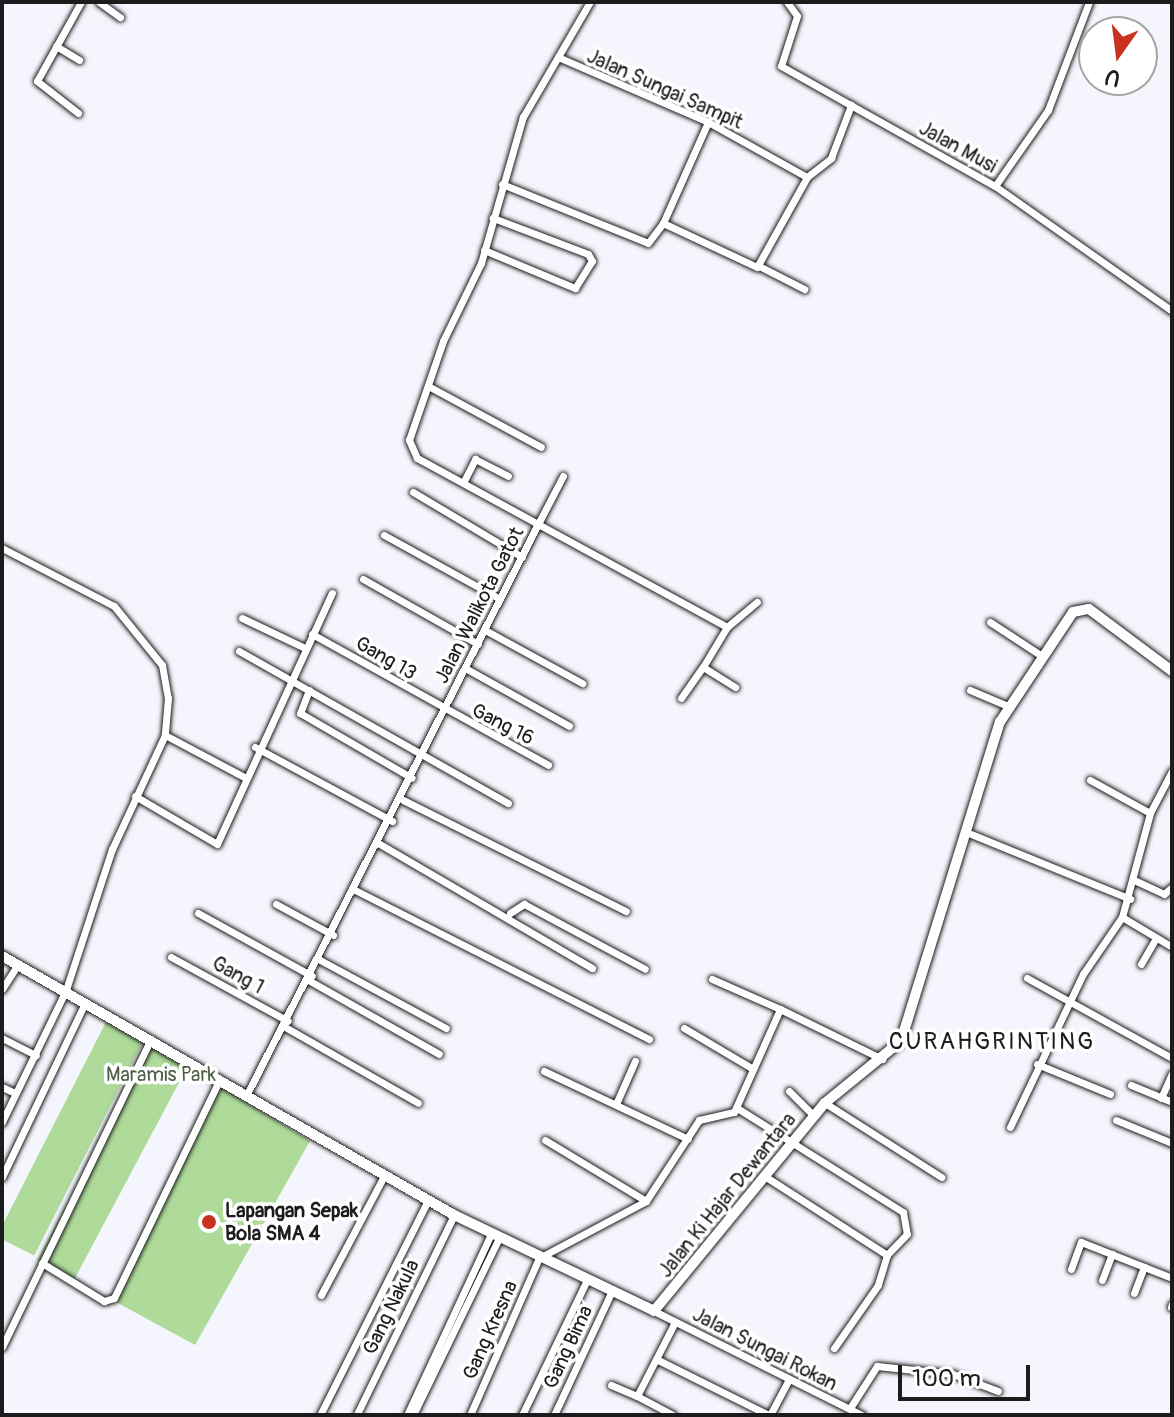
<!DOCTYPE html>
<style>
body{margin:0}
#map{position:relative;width:1174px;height:1417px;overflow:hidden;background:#f5f5fd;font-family:Pangolin,sans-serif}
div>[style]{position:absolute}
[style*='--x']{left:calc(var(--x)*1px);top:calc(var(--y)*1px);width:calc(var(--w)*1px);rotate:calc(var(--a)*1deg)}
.green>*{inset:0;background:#aedb9a;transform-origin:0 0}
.roads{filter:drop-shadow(0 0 2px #1c1c1c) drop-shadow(0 0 2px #1c1c1c)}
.street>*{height:7px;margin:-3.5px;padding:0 3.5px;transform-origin:3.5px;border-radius:3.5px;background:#fff}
.secondary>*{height:10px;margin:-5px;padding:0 5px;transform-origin:5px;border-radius:5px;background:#fff}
.dots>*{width:22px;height:22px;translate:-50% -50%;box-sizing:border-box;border:4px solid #fff;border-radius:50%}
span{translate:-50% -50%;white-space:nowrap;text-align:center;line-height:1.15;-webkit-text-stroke:7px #fff;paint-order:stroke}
.street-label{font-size:20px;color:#1c1c1c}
.park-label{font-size:20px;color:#4f5f48}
.poi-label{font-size:20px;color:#1c1c1c;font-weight:700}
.left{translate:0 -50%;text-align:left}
.quarter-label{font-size:24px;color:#1c1c1c;letter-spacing:2px}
.frame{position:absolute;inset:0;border:4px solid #1c1c1c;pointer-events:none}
.north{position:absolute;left:1078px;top:16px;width:80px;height:80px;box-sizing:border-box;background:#fff;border:2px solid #a4a4a4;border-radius:50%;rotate:194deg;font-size:22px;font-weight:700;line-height:32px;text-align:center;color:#1c1c1c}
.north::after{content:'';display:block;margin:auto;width:28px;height:36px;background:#c8321e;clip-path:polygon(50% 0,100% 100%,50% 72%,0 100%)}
.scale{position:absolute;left:898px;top:1365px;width:132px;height:36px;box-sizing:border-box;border:4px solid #1c1c1c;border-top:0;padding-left:10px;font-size:24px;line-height:28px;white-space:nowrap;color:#1c1c1c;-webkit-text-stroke:6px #fff;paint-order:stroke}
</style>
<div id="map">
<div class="green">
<div style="left:107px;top:1020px;width:42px;height:243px;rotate:27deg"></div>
<div style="left:153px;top:1042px;width:42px;height:247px;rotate:28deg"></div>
<div style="clip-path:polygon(219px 1086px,310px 1141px,195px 1345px,116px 1302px)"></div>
</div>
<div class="roads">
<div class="street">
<div style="--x:99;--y:2;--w:26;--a:36"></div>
<div style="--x:787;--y:2;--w:17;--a:54"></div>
<div style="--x:797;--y:16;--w:52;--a:107.7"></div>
<div style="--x:781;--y:66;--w:245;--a:29.3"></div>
<div style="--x:995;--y:186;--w:217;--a:35.2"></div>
<div style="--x:56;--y:46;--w:27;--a:31"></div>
<div style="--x:558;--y:57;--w:163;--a:23.4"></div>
<div style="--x:708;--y:122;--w:113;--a:29.1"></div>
<div style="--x:78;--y:113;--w:52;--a:-142"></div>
<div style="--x:37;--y:81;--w:90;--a:-60.9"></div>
<div style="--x:708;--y:122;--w:111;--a:114"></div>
<div style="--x:663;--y:223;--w:104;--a:25.1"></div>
<div style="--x:757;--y:267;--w:103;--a:-60.9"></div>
<div style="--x:807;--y:177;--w:31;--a:-38"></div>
<div style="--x:831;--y:158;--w:57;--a:-69.3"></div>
<div style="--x:502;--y:184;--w:157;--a:22"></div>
<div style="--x:648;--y:243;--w:25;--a:-53"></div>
<div style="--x:995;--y:186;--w:93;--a:-55.1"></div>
<div style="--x:1048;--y:110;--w:116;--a:-69.2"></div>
<div style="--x:484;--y:250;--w:99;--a:22.7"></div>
<div style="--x:575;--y:288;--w:32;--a:-58"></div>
<div style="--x:592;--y:261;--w:8;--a:-120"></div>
<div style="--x:588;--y:254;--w:102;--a:-159.2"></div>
<div style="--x:759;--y:266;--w:51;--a:27.1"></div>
<div style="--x:430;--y:387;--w:126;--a:28.4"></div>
<div style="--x:563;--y:476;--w:54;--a:117.5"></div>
<div style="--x:538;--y:524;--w:215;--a:28.6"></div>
<div style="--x:727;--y:627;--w:47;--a:121"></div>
<div style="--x:703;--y:667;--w:38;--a:32"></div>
<div style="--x:464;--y:481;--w:25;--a:-63"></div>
<div style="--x:475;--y:459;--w:37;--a:27"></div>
<div style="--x:413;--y:492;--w:127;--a:30.8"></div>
<div style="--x:384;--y:535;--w:132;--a:28.9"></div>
<div style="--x:2;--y:548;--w:126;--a:27.4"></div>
<div style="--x:114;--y:606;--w:76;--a:50.9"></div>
<div style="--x:162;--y:665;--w:34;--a:80"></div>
<div style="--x:168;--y:698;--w:37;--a:95"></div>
<div style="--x:165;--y:735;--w:126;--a:114.9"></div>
<div style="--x:112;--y:849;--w:148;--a:108.1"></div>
<div style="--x:66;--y:990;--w:147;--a:115.9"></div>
<div style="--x:363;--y:579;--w:132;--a:29.5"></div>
<div style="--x:242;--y:618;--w:70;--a:25.5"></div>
<div style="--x:990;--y:622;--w:62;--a:33.2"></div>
<div style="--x:727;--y:627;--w:39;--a:-40"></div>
<div style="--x:485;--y:630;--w:111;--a:28.7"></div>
<div style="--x:312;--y:634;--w:270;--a:29"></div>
<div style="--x:239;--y:651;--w:309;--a:29.5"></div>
<div style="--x:465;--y:668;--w:119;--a:29.1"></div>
<div style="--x:309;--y:690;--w:25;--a:111"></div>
<div style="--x:300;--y:713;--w:129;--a:30.1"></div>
<div style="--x:970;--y:690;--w:43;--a:23"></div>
<div style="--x:681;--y:698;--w:38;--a:-55"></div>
<div style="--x:165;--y:735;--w:92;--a:28"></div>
<div style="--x:255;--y:747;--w:156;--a:28.4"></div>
<div style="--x:1090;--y:780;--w:68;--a:28.8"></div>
<div style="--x:135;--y:796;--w:95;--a:30.3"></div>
<div style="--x:217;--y:844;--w:276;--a:-65.4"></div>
<div style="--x:403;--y:800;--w:249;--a:26.5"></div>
<div style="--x:971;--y:834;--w:172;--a:22.2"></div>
<div style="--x:378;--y:843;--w:248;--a:30.3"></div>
<div style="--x:1134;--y:880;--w:33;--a:25"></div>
<div style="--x:1164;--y:894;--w:11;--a:-41"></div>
<div style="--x:353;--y:889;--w:332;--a:26.9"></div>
<div style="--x:276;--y:904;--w:65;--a:28.5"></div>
<div style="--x:198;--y:913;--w:130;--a:28.9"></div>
<div style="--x:510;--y:913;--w:17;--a:-33"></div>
<div style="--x:524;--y:904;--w:137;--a:28.2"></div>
<div style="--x:1122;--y:917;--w:58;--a:31"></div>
<div style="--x:171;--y:957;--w:133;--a:28.7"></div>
<div style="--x:320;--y:960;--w:143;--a:28.4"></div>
<div style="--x:1141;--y:964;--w:30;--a:-60"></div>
<div style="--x:1027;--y:978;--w:166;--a:28.9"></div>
<div style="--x:712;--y:979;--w:74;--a:23.8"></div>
<div style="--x:310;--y:981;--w:148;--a:29.5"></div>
<div style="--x:2;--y:989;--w:30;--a:-57"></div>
<div style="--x:285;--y:1027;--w:153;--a:29.7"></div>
<div style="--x:684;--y:1028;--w:80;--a:30.7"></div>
<div style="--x:2;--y:1038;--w:38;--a:27"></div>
<div style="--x:1037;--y:1064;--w:79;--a:22.3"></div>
<div style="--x:544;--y:1071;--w:159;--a:25.3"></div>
<div style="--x:1131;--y:1085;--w:44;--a:22.5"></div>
<div style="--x:2;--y:1087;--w:14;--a:25"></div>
<div style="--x:789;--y:1091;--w:35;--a:45"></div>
<div style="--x:246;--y:1096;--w:642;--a:-62.96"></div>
<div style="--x:538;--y:524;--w:138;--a:-151.4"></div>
<div style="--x:417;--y:458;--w:20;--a:-114"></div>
<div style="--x:409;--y:440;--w:105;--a:-71"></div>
<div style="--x:443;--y:341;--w:87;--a:-64"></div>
<div style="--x:481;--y:263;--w:152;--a:-74"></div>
<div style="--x:523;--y:117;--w:133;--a:-59.8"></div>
<div style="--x:1161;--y:1098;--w:27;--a:-66"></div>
<div style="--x:825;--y:1103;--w:138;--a:32.5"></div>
<div style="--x:616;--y:1104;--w:47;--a:-66.2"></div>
<div style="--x:737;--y:1108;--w:196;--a:32.1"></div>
<div style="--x:903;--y:1212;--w:22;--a:80"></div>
<div style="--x:907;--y:1234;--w:29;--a:134"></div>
<div style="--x:1116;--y:1120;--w:61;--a:22.3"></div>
<div style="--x:1010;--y:1127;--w:170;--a:-64.5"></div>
<div style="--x:1083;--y:974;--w:69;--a:-55.6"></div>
<div style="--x:1122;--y:917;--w:108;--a:-74.9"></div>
<div style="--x:1150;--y:813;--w:47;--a:-62.4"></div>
<div style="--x:545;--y:1140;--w:118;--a:31.1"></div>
<div style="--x:2;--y:1177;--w:193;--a:-64.5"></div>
<div style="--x:766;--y:1177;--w:144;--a:32.8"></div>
<div style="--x:887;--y:1255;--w:31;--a:107"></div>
<div style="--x:878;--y:1285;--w:77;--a:124.9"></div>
<div style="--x:42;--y:1263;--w:73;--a:31.5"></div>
<div style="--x:104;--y:1301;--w:10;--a:-17"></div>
<div style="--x:114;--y:1298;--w:243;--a:-64.2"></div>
<div style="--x:1071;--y:1269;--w:29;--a:-70"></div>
<div style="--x:1081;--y:1242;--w:98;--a:21.6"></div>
<div style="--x:1102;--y:1280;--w:28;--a:-69"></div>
<div style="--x:1134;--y:1293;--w:28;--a:-69"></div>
<div style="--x:321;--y:1295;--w:137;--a:-62.1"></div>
<div style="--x:1171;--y:1307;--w:3;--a:-72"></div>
<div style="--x:654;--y:1311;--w:233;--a:26.6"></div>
<div style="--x:2;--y:1347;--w:342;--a:-64.2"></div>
<div style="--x:656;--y:1359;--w:126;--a:26.4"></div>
<div style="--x:611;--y:1385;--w:28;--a:23"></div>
<div style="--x:850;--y:1408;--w:50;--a:-57.3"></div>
<div style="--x:877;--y:1366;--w:76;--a:6"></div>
<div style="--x:953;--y:1374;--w:48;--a:20.7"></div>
<div style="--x:357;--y:1414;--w:221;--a:-64"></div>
<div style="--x:320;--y:1415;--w:241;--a:-63.3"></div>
<div style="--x:407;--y:1415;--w:200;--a:-65.1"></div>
<div style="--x:413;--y:1415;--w:197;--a:-64.1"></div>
<div style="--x:470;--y:1415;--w:171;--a:-66.3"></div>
<div style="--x:539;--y:1258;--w:121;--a:-28"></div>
<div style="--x:646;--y:1201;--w:97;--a:-56.8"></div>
<div style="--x:699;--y:1120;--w:36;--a:-13"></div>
<div style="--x:734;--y:1112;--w:113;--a:-65.9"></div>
<div style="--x:780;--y:1009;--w:114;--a:26.1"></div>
<div style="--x:522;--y:1415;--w:150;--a:-64.3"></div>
<div style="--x:554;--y:1415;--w:135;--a:-65"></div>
<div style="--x:673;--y:1415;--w:41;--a:-152.2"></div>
<div style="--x:637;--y:1396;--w:83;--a:-62.8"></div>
<div style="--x:770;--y:1415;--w:40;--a:-62"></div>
</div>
<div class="secondary">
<div style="--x:2;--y:956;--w:521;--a:29.81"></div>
<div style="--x:454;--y:1215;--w:222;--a:25.6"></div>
<div style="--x:654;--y:1311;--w:269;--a:-50.6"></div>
<div style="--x:825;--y:1103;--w:98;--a:-39.2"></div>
<div style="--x:901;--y:1041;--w:334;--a:-72.8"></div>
<div style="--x:1000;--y:722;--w:132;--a:-56.4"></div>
<div style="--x:1073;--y:612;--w:16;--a:-11"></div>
<div style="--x:1089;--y:609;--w:104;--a:36.8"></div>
</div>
</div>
<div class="dots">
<div style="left:209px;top:1222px;background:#c8321e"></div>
</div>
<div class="street-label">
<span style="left:665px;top:89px;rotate:24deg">Jalan Sungai Sampit</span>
<span style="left:958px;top:147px;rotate:29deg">Jalan Musi</span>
<span style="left:479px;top:605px;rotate:-63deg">Jalan Walikota Gatot</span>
<span style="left:386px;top:658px;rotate:30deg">Gang 13</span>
<span style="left:503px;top:724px;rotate:27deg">Gang 16</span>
<span style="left:238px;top:975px;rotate:29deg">Gang 1</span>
<span style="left:727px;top:1195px;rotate:-51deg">Jalan Ki Hajar Dewantara</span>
<span style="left:391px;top:1307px;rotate:-64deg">Gang Nakula</span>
<span style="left:490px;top:1330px;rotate:-66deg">Gang Kresna</span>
<span style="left:568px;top:1347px;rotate:-65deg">Gang Bima</span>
<span style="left:765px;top:1349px;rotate:27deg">Jalan Sungai Rokan</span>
</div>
<div class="park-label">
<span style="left:161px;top:1074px">Maramis Park</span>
</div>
<div class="poi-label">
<span class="left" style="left:225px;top:1222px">Lapangan Sepak<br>Bola SMA 4</span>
</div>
<div class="quarter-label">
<span style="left:992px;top:1042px">CURAHGRINTING</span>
</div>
<div class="frame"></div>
<div class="north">U</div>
<div class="scale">100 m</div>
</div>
